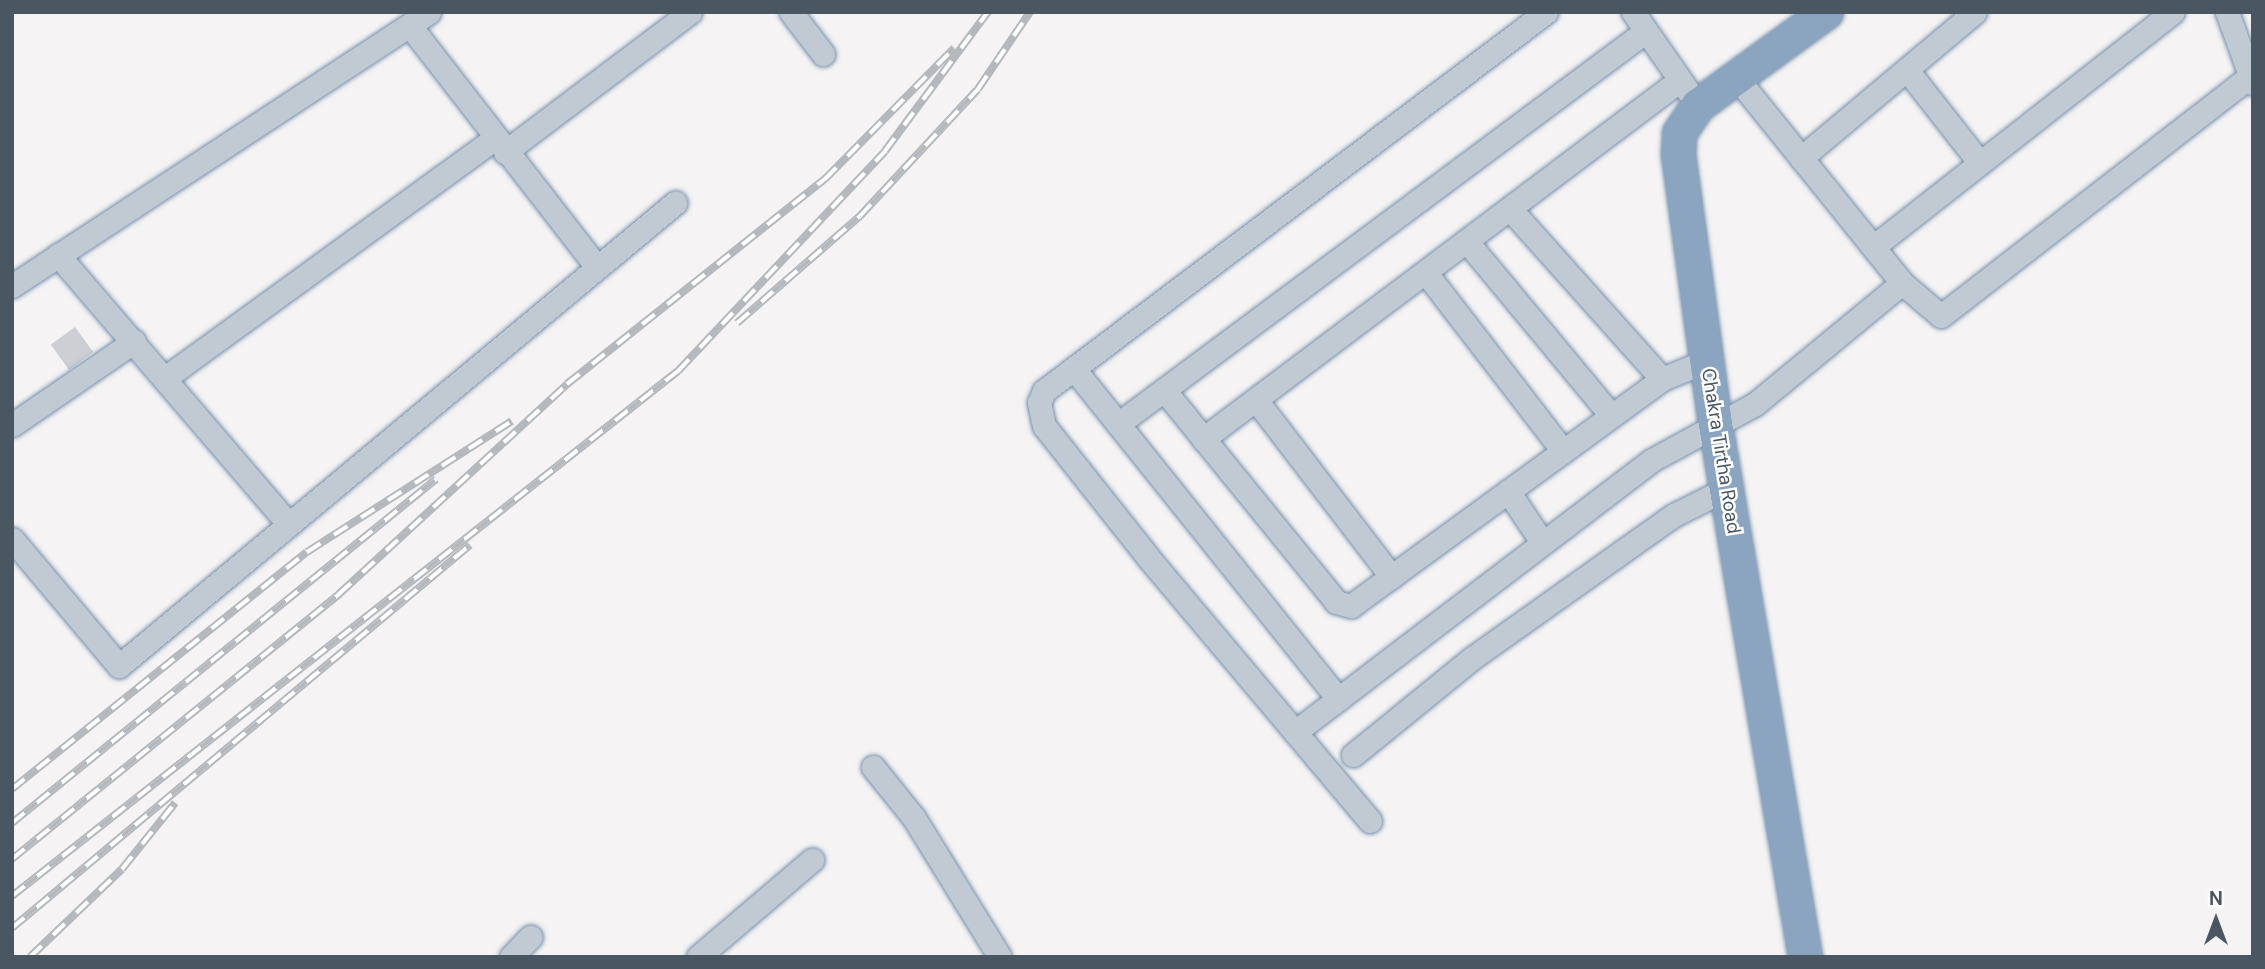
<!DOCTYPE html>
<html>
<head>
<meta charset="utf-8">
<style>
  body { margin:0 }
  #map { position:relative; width:2265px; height:969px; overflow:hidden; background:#f5f3f3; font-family:"DM Sans",sans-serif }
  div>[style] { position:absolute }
  .building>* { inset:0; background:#cdcfd5; transform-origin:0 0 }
  .roads { filter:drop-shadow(0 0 2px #7690ad) drop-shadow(0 0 2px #7690ad) }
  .minor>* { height:23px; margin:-11.5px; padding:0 11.5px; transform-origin:11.5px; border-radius:11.5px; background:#c1cad2 }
  .highway>* { height:33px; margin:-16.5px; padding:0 16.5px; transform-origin:16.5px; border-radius:16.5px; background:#8ba5c1 }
  .rail>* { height:8px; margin-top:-4px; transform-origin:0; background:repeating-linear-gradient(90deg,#fff 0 16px,#b5b8bd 0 32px); box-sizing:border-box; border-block:2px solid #b5b8bd }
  span { translate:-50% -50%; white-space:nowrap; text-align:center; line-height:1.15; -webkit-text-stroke:5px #fff; paint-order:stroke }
  .street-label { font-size:19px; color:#4a5661 }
  .frame { position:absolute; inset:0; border:14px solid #4a5661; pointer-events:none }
  .north { position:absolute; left:2181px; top:885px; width:70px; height:70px; -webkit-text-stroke:5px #fff; paint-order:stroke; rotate:0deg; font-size:19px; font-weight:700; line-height:28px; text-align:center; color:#4a5661 }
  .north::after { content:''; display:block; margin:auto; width:24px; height:32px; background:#4a5661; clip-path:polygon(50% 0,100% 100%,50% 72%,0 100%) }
</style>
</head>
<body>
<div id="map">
  <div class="building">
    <i style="left:75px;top:327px;width:31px;height:30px;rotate:54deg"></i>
  </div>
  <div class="roads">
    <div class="minor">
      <i style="left:791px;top:12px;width:53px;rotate:52.7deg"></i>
      <i style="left:1633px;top:12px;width:96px;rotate:55.2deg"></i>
      <i style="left:2227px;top:12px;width:76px;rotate:69.9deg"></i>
      <i style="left:410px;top:26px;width:305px;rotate:52.2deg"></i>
      <i style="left:1907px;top:70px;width:118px;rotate:51.9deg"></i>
      <i style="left:1736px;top:77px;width:265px;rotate:51.1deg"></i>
      <i style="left:1902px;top:283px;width:51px;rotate:40.2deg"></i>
      <i style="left:1941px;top:316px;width:391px;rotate:-37.8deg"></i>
      <i style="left:505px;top:152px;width:232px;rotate:-37.1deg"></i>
      <i style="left:1801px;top:158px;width:227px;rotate:-40deg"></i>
      <i style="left:1511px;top:210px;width:227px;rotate:48.2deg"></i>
      <i style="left:1468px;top:243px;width:224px;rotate:50.3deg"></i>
      <i style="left:1873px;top:247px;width:381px;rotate:-38.1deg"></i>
      <i style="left:58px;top:255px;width:350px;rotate:49.4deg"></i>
      <i style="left:1426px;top:273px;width:225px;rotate:52.4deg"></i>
      <i style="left:12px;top:286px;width:499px;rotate:-33.3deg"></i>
      <i style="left:1074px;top:369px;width:423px;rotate:51.3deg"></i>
      <i style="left:165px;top:378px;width:407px;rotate:-36deg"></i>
      <i style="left:1164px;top:390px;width:273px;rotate:50.9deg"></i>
      <i style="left:1336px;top:602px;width:16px;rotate:15deg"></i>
      <i style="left:1351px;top:606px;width:385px;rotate:-36.1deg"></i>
      <i style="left:1662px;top:379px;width:48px;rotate:-22.2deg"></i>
      <i style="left:1256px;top:400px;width:223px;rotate:52.5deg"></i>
      <i style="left:1118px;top:424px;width:658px;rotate:-36.66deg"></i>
      <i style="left:12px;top:425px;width:148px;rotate:-34.5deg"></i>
      <i style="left:1203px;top:439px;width:597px;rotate:-36.97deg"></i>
      <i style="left:1508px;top:491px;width:61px;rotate:56.3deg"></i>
      <i style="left:12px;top:539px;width:166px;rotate:49.9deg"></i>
      <i style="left:119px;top:666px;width:724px;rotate:-39.79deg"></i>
      <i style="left:1295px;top:732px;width:449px;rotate:-37.3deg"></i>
      <i style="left:1652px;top:460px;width:117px;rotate:-28.5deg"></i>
      <i style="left:1755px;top:404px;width:190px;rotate:-39.5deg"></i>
      <i style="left:1353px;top:755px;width:152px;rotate:-39.1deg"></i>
      <i style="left:1471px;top:659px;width:249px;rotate:-35.4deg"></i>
      <i style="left:1674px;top:515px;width:58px;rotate:-26.6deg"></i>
      <i style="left:873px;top:767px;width:65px;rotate:51.2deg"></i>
      <i style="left:914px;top:818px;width:163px;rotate:58.3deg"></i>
      <i style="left:1370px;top:821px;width:345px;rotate:-130.1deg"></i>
      <i style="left:1148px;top:557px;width:167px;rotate:-128.4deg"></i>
      <i style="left:1044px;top:426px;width:24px;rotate:-102deg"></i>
      <i style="left:1039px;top:403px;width:13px;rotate:-67deg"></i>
      <i style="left:1044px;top:391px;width:629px;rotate:-37.05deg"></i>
      <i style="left:511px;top:957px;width:28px;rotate:-46deg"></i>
      <i style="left:698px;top:957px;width:150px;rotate:-40.4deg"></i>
    </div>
    <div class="highway">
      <i style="left:1805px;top:957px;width:541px;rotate:-99.58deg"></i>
      <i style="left:1715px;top:424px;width:272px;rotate:-97.8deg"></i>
      <i style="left:1678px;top:155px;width:22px;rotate:-87deg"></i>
      <i style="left:1679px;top:133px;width:34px;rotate:-56deg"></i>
      <i style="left:1698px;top:105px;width:158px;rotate:-36deg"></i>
    </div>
  </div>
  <div class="rail">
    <i style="left:737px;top:323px;width:163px;rotate:-41deg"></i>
    <i style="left:860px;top:216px;width:173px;rotate:-47.1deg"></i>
    <i style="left:978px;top:89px;width:93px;rotate:-56deg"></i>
    <i style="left:12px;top:789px;width:378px;rotate:-38.8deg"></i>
    <i style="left:307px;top:552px;width:243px;rotate:-32.6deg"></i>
    <i style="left:12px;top:823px;width:546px;rotate:-39.05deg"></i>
    <i style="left:12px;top:859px;width:421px;rotate:-39deg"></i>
    <i style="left:339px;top:594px;width:310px;rotate:-42.6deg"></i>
    <i style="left:567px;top:384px;width:330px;rotate:-38.5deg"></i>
    <i style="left:825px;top:179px;width:184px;rotate:-45.4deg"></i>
    <i style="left:12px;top:896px;width:848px;rotate:-38.25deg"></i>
    <i style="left:678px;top:371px;width:302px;rotate:-46.7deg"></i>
    <i style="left:885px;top:151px;width:173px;rotate:-53.5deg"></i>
    <i style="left:12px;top:928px;width:597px;rotate:-39.9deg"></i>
    <i style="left:30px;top:957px;width:127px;rotate:-43.7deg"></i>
    <i style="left:122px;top:869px;width:85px;rotate:-51.2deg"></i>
  </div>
  <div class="street-label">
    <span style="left:1721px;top:451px;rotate:81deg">Chakra Tirtha Road</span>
  </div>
  <div class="frame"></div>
  <div class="north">N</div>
</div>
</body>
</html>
